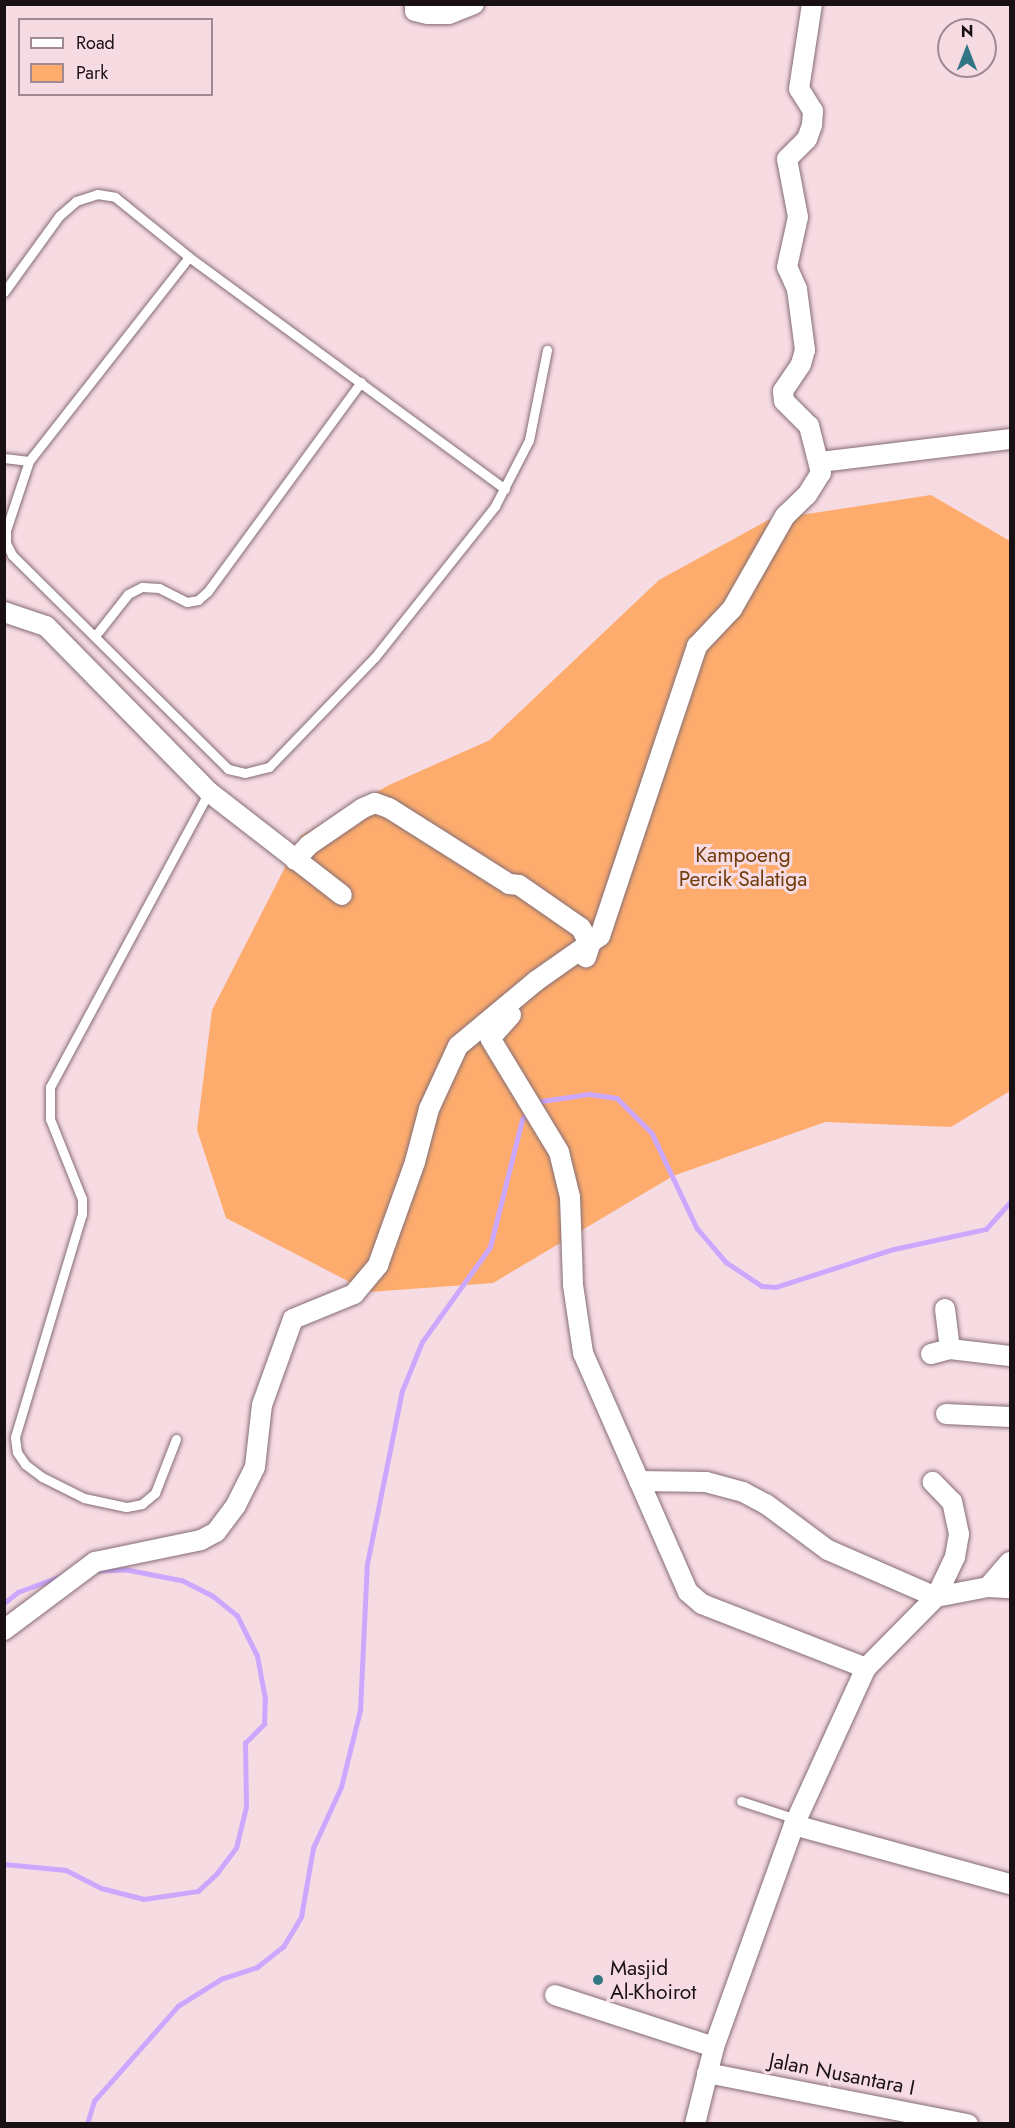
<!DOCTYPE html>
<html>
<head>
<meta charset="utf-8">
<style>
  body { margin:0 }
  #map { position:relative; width:1015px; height:2128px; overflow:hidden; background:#f7dbe3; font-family:Jost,sans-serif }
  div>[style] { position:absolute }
  .green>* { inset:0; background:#fdac6e }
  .stream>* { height:4.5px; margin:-2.25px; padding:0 2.25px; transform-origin:2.25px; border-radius:2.25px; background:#cba8fe }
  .roads { filter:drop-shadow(0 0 2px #856d74) drop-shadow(0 0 2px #856d74) }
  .lane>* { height:9px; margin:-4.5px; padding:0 4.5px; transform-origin:4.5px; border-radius:4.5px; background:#fff }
  .street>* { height:20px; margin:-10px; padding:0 10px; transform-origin:10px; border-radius:10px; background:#fff }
  .dots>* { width:16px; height:16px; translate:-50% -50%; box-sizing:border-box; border:3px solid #f7dbe3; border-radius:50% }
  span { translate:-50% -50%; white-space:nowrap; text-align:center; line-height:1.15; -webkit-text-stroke:6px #f7dbe3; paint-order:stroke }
  .park-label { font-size:21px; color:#6f3b0b }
  .poi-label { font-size:21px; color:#191013 }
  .left { translate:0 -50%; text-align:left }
  .street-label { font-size:21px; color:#191013 }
  .frame { position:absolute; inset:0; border:6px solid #191013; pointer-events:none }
  .legend { position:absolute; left:18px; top:18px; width:195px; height:78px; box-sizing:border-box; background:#f7dbe3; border:2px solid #9e8a90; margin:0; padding:8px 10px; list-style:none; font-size:18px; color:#191013 }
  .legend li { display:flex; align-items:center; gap:12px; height:30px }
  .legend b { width:30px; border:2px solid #9e8a90 }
  .north { position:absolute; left:937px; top:18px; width:60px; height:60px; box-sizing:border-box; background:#f7dbe3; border:2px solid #9e8a90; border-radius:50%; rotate:0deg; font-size:16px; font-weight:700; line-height:24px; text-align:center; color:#191013 }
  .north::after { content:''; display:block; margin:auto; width:21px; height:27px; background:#327585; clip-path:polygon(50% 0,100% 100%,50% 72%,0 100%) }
</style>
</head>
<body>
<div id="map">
  <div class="green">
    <i style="clip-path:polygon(931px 495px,1010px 541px,1010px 1091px,951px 1127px,825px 1122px,673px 1176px,493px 1283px,369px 1292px,226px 1218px,197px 1130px,212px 1010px,301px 836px,389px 785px,490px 740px,659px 580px,768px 520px)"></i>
  </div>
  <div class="stream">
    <i style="left:535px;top:1102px;width:55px;rotate:-8.4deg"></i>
    <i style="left:589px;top:1094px;width:28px;rotate:8deg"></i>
    <i style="left:617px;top:1098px;width:49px;rotate:45deg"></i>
    <i style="left:652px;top:1133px;width:105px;rotate:64.7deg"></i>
    <i style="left:697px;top:1228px;width:45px;rotate:49.5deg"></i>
    <i style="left:726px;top:1262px;width:43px;rotate:33.7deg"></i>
    <i style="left:762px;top:1286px;width:14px;rotate:4deg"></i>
    <i style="left:776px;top:1287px;width:124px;rotate:-17.9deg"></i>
    <i style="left:894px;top:1249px;width:94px;rotate:-12.3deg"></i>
    <i style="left:986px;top:1229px;width:36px;rotate:-48deg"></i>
    <i style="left:4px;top:1603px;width:18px;rotate:-38deg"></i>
    <i style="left:18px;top:1592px;width:49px;rotate:-20.3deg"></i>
    <i style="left:4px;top:1864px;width:62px;rotate:5.5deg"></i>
    <i style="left:66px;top:1870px;width:39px;rotate:27deg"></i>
    <i style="left:101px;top:1888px;width:44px;rotate:14.3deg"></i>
    <i style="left:144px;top:1899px;width:55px;rotate:-8.4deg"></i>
    <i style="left:198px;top:1891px;width:26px;rotate:-43deg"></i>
    <i style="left:217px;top:1873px;width:31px;rotate:-53deg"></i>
    <i style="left:236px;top:1848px;width:42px;rotate:-76.3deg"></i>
    <i style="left:246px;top:1807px;width:64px;rotate:-90.9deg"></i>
    <i style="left:245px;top:1743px;width:27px;rotate:-45deg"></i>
    <i style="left:264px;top:1724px;width:25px;rotate:-88deg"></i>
    <i style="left:265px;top:1699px;width:44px;rotate:-100.5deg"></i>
    <i style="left:257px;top:1656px;width:45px;rotate:-116.6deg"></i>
    <i style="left:237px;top:1616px;width:32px;rotate:-141deg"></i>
    <i style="left:212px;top:1596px;width:33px;rotate:-153deg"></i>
    <i style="left:183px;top:1581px;width:57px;rotate:-168.9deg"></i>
    <i style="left:127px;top:1570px;width:28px;rotate:178deg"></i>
    <i style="left:87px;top:2124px;width:24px;rotate:-73deg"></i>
    <i style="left:94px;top:2101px;width:127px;rotate:-48.5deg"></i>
    <i style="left:178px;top:2006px;width:51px;rotate:-32.1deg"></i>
    <i style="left:221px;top:1979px;width:38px;rotate:-18deg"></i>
    <i style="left:257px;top:1967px;width:33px;rotate:-38deg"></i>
    <i style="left:283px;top:1947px;width:35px;rotate:-59deg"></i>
    <i style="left:301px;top:1917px;width:70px;rotate:-80.1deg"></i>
    <i style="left:313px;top:1848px;width:67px;rotate:-65.3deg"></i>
    <i style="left:341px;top:1787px;width:79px;rotate:-76.1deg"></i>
    <i style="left:360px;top:1710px;width:146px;rotate:-87.3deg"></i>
    <i style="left:367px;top:1564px;width:177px;rotate:-78.6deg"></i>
    <i style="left:402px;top:1391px;width:53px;rotate:-67.8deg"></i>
    <i style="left:422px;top:1342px;width:117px;rotate:-54.4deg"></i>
    <i style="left:490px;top:1247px;width:131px;rotate:-75.9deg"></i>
    <i style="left:522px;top:1120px;width:11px;rotate:-56deg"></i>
  </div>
  <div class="roads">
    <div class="lane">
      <i style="left:189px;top:257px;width:392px;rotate:36.3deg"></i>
      <i style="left:4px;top:292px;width:94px;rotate:-54.1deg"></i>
      <i style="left:59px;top:216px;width:23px;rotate:-41deg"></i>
      <i style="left:76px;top:201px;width:22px;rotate:-18deg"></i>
      <i style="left:97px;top:194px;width:18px;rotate:9deg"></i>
      <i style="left:115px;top:197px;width:95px;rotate:39deg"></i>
      <i style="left:189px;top:257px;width:259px;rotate:128.1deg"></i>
      <i style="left:4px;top:458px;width:25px;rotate:7deg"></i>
      <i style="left:29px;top:461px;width:73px;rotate:108.4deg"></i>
      <i style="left:6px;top:530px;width:13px;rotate:90deg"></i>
      <i style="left:6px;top:543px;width:13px;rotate:63deg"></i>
      <i style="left:12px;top:555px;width:304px;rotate:44.7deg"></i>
      <i style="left:228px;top:769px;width:17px;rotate:13deg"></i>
      <i style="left:245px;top:773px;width:25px;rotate:-14deg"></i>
      <i style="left:269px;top:767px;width:153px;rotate:-46.1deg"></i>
      <i style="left:375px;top:657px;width:193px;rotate:-51.5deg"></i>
      <i style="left:495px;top:506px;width:74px;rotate:-62.7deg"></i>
      <i style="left:529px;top:440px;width:92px;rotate:-78.7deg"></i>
      <i style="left:95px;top:636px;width:53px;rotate:-51.8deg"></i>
      <i style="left:128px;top:594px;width:16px;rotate:-27deg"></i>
      <i style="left:142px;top:587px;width:17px;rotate:3deg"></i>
      <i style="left:159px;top:588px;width:31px;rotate:27deg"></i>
      <i style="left:187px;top:602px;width:11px;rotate:-10deg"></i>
      <i style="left:198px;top:600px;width:13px;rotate:-42deg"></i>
      <i style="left:208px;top:591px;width:259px;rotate:-53.8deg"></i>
      <i style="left:176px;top:1439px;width:58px;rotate:111.3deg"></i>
      <i style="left:155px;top:1493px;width:17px;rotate:140deg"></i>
      <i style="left:142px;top:1504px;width:16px;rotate:169deg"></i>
      <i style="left:126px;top:1507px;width:43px;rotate:-167.9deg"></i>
      <i style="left:84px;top:1498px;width:47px;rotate:-153.4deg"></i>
      <i style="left:42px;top:1477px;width:21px;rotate:-143deg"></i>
      <i style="left:25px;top:1464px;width:14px;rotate:-124deg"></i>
      <i style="left:17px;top:1452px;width:15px;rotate:-98deg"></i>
      <i style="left:15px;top:1437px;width:233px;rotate:-73.3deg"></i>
      <i style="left:82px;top:1214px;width:15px;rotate:-90deg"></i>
      <i style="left:82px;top:1199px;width:86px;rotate:-111.8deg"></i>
      <i style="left:50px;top:1119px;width:32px;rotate:-90deg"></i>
      <i style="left:50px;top:1087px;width:335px;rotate:-61.7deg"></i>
      <i style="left:741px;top:1801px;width:58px;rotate:18.1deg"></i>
    </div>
    <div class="street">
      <i style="left:415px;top:4px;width:7px;rotate:90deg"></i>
      <i style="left:415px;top:11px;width:12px;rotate:14deg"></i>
      <i style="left:427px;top:14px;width:22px"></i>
      <i style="left:449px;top:14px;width:27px;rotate:-22deg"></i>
      <i style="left:820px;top:462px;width:191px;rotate:-6.9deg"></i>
      <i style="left:4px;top:612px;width:44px;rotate:18.4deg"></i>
      <i style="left:46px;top:626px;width:233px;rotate:45.5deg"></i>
      <i style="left:209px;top:792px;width:168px;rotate:37.8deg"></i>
      <i style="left:295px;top:860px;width:21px;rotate:-47deg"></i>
      <i style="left:309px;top:845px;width:65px;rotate:-34.4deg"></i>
      <i style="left:363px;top:808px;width:13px;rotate:-23deg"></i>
      <i style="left:375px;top:803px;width:15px;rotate:20deg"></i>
      <i style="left:389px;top:808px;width:142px;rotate:32.3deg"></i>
      <i style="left:509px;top:884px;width:10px;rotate:6deg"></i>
      <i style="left:519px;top:885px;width:75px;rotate:34.7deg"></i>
      <i style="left:581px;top:928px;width:19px;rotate:62deg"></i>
      <i style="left:590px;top:945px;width:13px;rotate:108deg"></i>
      <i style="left:511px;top:1015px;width:31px;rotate:132deg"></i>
      <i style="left:490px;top:1038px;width:133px;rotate:58.8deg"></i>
      <i style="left:559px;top:1152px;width:46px;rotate:76.3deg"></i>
      <i style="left:570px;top:1197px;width:88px;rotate:88deg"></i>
      <i style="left:573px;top:1285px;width:69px;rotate:81.6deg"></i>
      <i style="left:583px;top:1353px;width:261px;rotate:66.3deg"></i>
      <i style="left:688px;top:1592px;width:18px;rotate:41deg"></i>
      <i style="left:702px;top:1604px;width:176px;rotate:21.3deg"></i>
      <i style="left:945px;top:1309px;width:40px;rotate:82.9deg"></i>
      <i style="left:931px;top:1354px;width:20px;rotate:-15deg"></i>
      <i style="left:950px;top:1349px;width:60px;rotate:6.7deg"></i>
      <i style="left:946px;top:1414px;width:64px;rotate:2.7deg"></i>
      <i style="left:639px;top:1481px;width:67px;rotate:0.9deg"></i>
      <i style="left:706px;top:1482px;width:38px;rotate:15deg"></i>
      <i style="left:743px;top:1492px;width:26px;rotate:28deg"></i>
      <i style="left:766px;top:1504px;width:77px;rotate:36.6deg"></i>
      <i style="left:828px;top:1550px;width:118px;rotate:23.5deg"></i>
      <i style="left:936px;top:1597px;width:44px;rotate:-64.6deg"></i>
      <i style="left:955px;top:1557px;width:23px;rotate:-80deg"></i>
      <i style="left:959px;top:1534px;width:33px;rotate:-102deg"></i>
      <i style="left:952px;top:1502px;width:28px;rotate:-134deg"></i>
      <i style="left:988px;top:1587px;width:33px;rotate:-49deg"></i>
      <i style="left:4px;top:1630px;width:114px;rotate:-36.8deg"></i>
      <i style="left:95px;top:1562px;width:108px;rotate:-11.7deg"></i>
      <i style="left:201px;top:1540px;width:17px;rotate:-28deg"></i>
      <i style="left:216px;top:1532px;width:34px;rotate:-53deg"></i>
      <i style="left:236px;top:1505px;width:42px;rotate:-63.4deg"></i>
      <i style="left:255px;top:1467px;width:62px;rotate:-83.6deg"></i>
      <i style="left:262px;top:1405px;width:91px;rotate:-70.2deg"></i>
      <i style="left:293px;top:1319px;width:66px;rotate:-22.3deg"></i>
      <i style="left:354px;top:1294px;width:38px;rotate:-50deg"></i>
      <i style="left:378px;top:1265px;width:109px;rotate:-70.2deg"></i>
      <i style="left:415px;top:1162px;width:55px;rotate:-75.2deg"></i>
      <i style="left:429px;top:1109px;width:69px;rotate:-65.3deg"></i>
      <i style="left:458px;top:1046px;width:102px;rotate:-39.8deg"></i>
      <i style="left:536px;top:981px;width:78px;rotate:-35.1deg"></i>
      <i style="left:600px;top:936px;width:306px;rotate:-71.5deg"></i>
      <i style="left:697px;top:646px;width:51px;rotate:-46.6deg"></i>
      <i style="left:732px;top:609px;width:107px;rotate:-60.3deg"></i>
      <i style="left:785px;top:516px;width:30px;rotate:-44deg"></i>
      <i style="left:807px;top:495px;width:26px;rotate:-58deg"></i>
      <i style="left:821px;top:473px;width:49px;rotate:-104.3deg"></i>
      <i style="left:809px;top:426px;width:35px;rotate:-135deg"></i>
      <i style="left:784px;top:401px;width:10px;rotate:-96deg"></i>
      <i style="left:783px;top:391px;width:32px;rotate:-56deg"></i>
      <i style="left:801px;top:364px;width:15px;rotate:-74deg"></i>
      <i style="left:805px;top:350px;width:62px;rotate:-97.5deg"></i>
      <i style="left:797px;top:289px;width:24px;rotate:-114deg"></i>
      <i style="left:787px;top:267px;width:51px;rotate:-77.6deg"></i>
      <i style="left:798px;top:217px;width:59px;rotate:-100.7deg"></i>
      <i style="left:787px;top:159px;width:28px;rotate:-45deg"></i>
      <i style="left:807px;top:139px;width:15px;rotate:-70deg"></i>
      <i style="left:812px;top:125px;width:14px;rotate:-86deg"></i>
      <i style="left:813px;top:111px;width:26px;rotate:-122deg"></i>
      <i style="left:799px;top:89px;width:86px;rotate:-81.3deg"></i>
      <i style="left:794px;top:1825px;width:224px;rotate:15.3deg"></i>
      <i style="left:555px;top:1995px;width:167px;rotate:18.1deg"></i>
      <i style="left:707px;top:2073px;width:266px;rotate:11.1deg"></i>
      <i style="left:695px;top:2124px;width:79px;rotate:-76.1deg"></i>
      <i style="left:714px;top:2047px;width:236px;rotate:-70.2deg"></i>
      <i style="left:794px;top:1825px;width:173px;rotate:-65.4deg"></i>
      <i style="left:866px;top:1668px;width:100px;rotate:-45.4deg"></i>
      <i style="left:936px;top:1597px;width:53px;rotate:-10.9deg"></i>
      <i style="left:988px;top:1587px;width:22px;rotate:3deg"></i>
    </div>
  </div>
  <div class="dots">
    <i style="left:598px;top:1980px;background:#327585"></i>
  </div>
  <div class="park-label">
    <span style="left:743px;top:867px">Kampoeng<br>Percik Salatiga</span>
  </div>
  <div class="poi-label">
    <span class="left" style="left:610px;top:1980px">Masjid<br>Al-Khoirot</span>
  </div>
  <div class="street-label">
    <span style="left:842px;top:2074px;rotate:11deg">Jalan Nusantara I</span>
  </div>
  <div class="frame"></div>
  <ul class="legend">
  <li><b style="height:8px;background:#fff"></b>Road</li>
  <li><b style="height:16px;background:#fdac6e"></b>Park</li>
  </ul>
  <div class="north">N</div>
</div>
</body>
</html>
